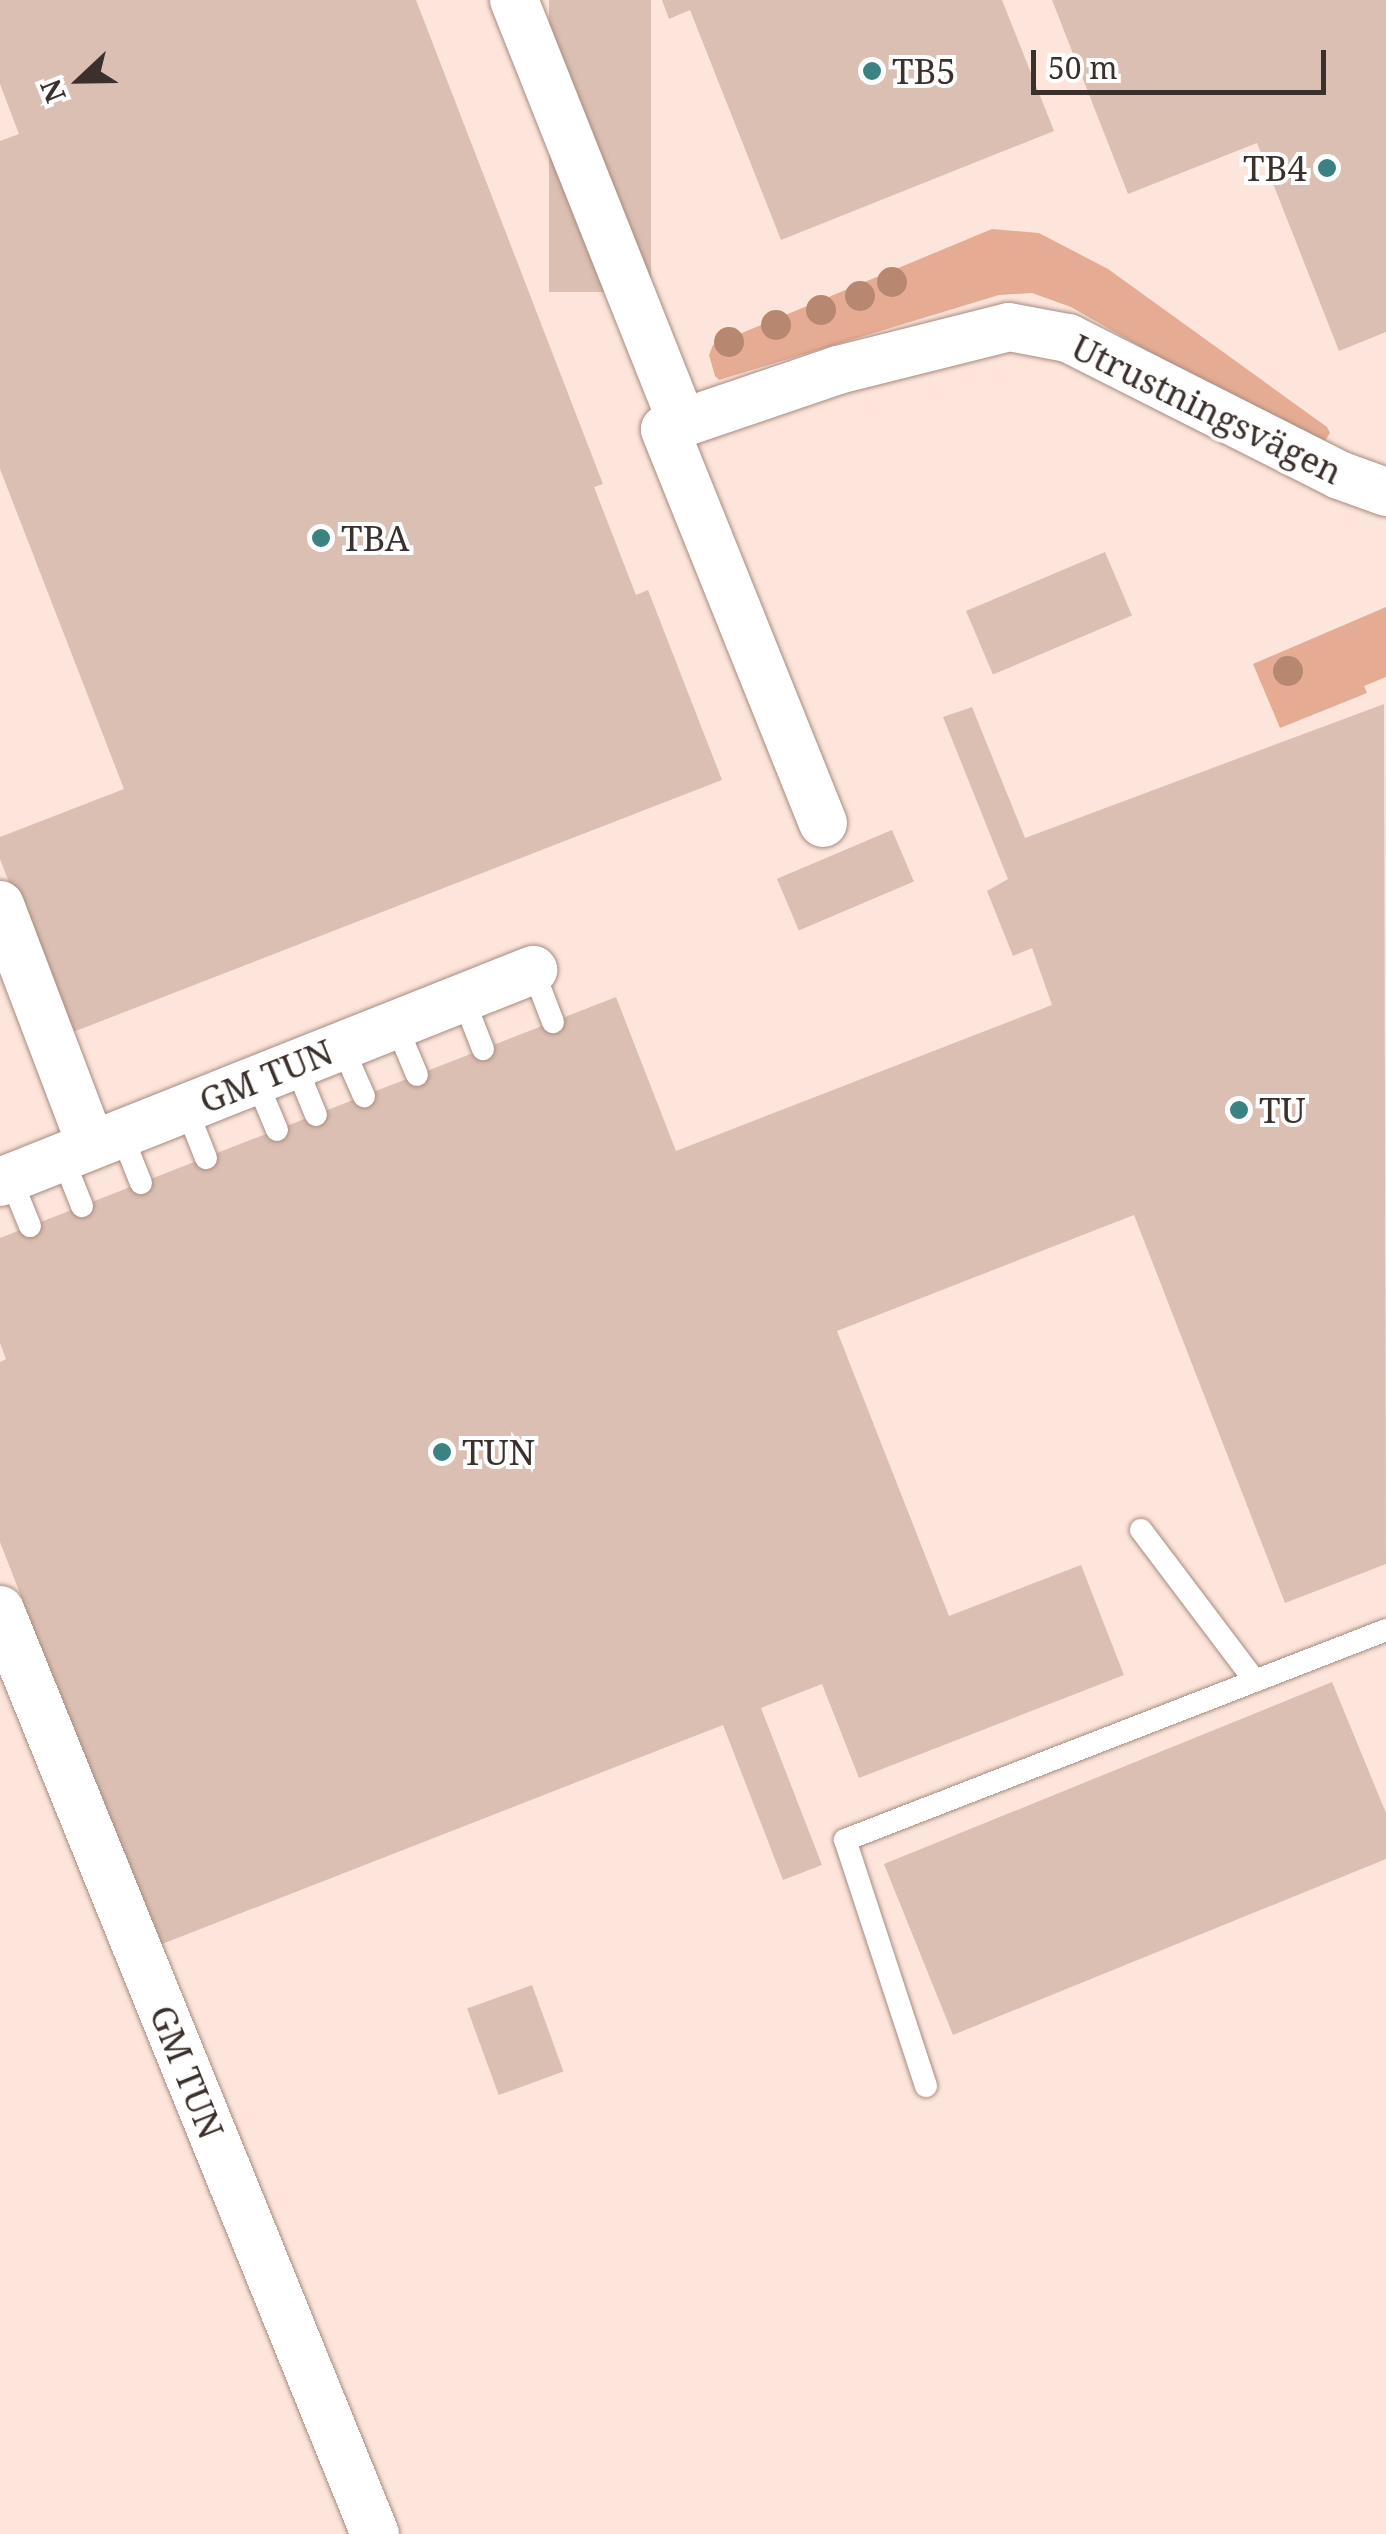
<!DOCTYPE html>
<html>
<head>
<meta charset="utf-8">
<style>
  body { margin:0 }
  #map { position:relative; width:1386px; height:2534px; overflow:hidden; background:#fde5db; font-family:"Noto Serif",serif }
  div>[style] { position:absolute }
  .green>* { inset:0; background:#e6ac93 }
  .building>* { inset:0; background:#dbbfb2; transform-origin:0 0 }
  .roads { filter:drop-shadow(0 0 2px #a68b80) drop-shadow(0 0 2px #a68b80) }
  .lane>* { height:22px; margin:-11px; padding:0 11px; transform-origin:11px; border-radius:11px; background:#fff }
  .street>* { height:48px; margin:-24px; padding:0 24px; transform-origin:24px; border-radius:24px; background:#fff }
  .trees>* { width:30px; height:30px; margin:-15px; border-radius:50%; background:#b7876f }
  .dots>* { width:28px; height:28px; translate:-50% -50%; box-sizing:border-box; border:5px solid #fff; border-radius:50% }
  span { translate:-50% -50%; white-space:nowrap; text-align:center; line-height:1.15; -webkit-text-stroke:8px #fff; paint-order:stroke }
  .poi-label { font-size:35px; color:#3b302b }
  .left { translate:0 -50%; text-align:left }
  .right { translate:-100% -50%; text-align:right }
  .street-label { font-size:35px; color:#3b302b }
  .north { position:absolute; left:30px; top:30px; width:100px; height:100px; -webkit-text-stroke:8px #fff; paint-order:stroke; rotate:248deg; font-size:28px; font-weight:700; line-height:40px; text-align:center; color:#3b302b }
  .north::after { content:''; display:block; margin:auto; width:35px; height:45px; background:#3b302b; clip-path:polygon(50% 0,100% 100%,50% 72%,0 100%) }
  .scale { position:absolute; left:1031px; top:50px; width:295px; height:45px; box-sizing:border-box; border:5px solid #3b302b; border-top:0; padding-left:12px; font-size:30px; line-height:35px; white-space:nowrap; color:#3b302b; -webkit-text-stroke:8px #fff; paint-order:stroke }
</style>
</head>
<body>
<div id="map">
  <div class="green">
    <i style="clip-path:polygon(992px 229px,1039px 233px,1108px 269px,1327px 427px,1330px 433px,1323px 444px,1267px 419px,1071px 307px,1032px 293px,999px 295px,719px 380px,715px 376px,709px 355px,713px 345px)"></i>
    <i style="clip-path:polygon(1386px 607px,1386px 677px,1364px 686px,1367px 693px,1280px 728px,1253px 664px)"></i>
  </div>
  <div class="building">
    <i style="clip-path:polygon(0 0,416px 0,603px 484px,594px 487px,636px 595px,648px 590px,722px 780px,68px 1034px,0 859px,0 837px,124px 789px,0 469px,0 141px,19px 134px,0 84px)"></i>
    <i style="left:549px;top:0;width:102px;height:292px"></i>
    <i style="clip-path:polygon(662px 0,1002px 0,1054px 131px,781px 240px,690px 10px,669px 19px)"></i>
    <i style="clip-path:polygon(1052px 0,1386px 0,1386px 332px,1339px 351px,1257px 143px,1128px 194px)"></i>
    <i style="left:1105px;top:552px;width:69px;height:151px;rotate:67deg"></i>
    <i style="clip-path:polygon(1384px 704px,1386px 1564px,1285px 1603px,1134px 1215px,837px 1331px,949px 1616px,1081px 1565px,1124px 1675px,859px 1778px,822px 1684px,761px 1708px,822px 1865px,783px 1880px,723px 1725px,157px 1946px,0 1542px,0 1362px,6px 1359px,0 1343px,0 1238px,616px 997px,676px 1151px,1052px 1005px,1032px 948px,1013px 956px,987px 891px,1008px 879px,943px 717px,972px 707px,1025px 838px)"></i>
    <i style="left:892px;top:830px;width:56px;height:125px;rotate:67deg"></i>
    <i style="clip-path:polygon(1332px 1682px,1386px 1813px,1386px 1859px,953px 2035px,884px 1864px)"></i>
    <i style="left:532px;top:1985px;width:92px;height:69px;rotate:70deg"></i>
  </div>
  <div class="roads">
    <div class="lane">
      <i style="left:533px;top:970px;width:56px;rotate:69deg"></i>
      <i style="left:463px;top:998px;width:55px;rotate:68.6deg"></i>
      <i style="left:396px;top:1025px;width:54px;rotate:67.2deg"></i>
      <i style="left:342px;top:1046px;width:55px;rotate:66.3deg"></i>
      <i style="left:295px;top:1064px;width:55px;rotate:67.6deg"></i>
      <i style="left:256px;top:1080px;width:54px;rotate:67.2deg"></i>
      <i style="left:186px;top:1108px;width:54px;rotate:68.2deg"></i>
      <i style="left:121px;top:1133px;width:54px;rotate:68.2deg"></i>
      <i style="left:62px;top:1156px;width:54px;rotate:68.2deg"></i>
      <i style="left:10px;top:1177px;width:53px;rotate:67.8deg"></i>
      <i style="left:1141px;top:1530px;width:189px;rotate:52.9deg"></i>
      <i style="left:926px;top:2086px;width:259px;rotate:-108.2deg"></i>
      <i style="left:845px;top:1840px;width:580px;rotate:-21.21deg"></i>
    </div>
    <div class="street">
      <i style="left:514px;top:0;width:455px;rotate:68.3deg"></i>
      <i style="left:823px;top:823px;width:424px;rotate:-111.9deg"></i>
      <i style="left:665px;top:429px;width:183px;rotate:-18.8deg"></i>
      <i style="left:838px;top:370px;width:176px;rotate:-14.1deg"></i>
      <i style="left:1009px;top:327px;width:60px;rotate:10.6deg"></i>
      <i style="left:1068px;top:338px;width:304px;rotate:26.8deg"></i>
      <i style="left:1339px;top:475px;width:50px;rotate:19.9deg"></i>
      <i style="left:0;top:905px;width:257px;rotate:69.2deg"></i>
      <i style="left:0;top:1182px;width:574px;rotate:-21.69deg"></i>
      <i style="left:0;top:1610px;width:997px;rotate:67.91deg"></i>
    </div>
  </div>
  <div class="trees">
    <i style="left:892px;top:282px"></i>
    <i style="left:860px;top:296px"></i>
    <i style="left:821px;top:310px"></i>
    <i style="left:776px;top:325px"></i>
    <i style="left:729px;top:342px"></i>
    <i style="left:1288px;top:671px"></i>
  </div>
  <div class="dots">
    <i style="left:872px;top:71px;background:#3a8382"></i>
    <i style="left:1327px;top:168px;background:#3a8382"></i>
    <i style="left:321px;top:538px;background:#3a8382"></i>
    <i style="left:1239px;top:1110px;background:#3a8382"></i>
    <i style="left:442px;top:1452px;background:#3a8382"></i>
  </div>
  <div class="poi-label">
    <span class="left" style="left:892px;top:71px">TB5</span>
    <span class="right" style="left:1307px;top:168px">TB4</span>
    <span class="left" style="left:341px;top:538px">TBA</span>
    <span class="left" style="left:1259px;top:1110px">TU</span>
    <span class="left" style="left:462px;top:1452px">TUN</span>
  </div>
  <div class="street-label">
    <span style="left:1207px;top:409px;rotate:26deg">Utrustningsvägen</span>
    <span style="left:266px;top:1076px;rotate:-22deg">GM TUN</span>
    <span style="left:187px;top:2072px;rotate:68deg">GM TUN</span>
  </div>
  <div class="north">N</div>
  <div class="scale">50 m</div>
</div>
</body>
</html>
